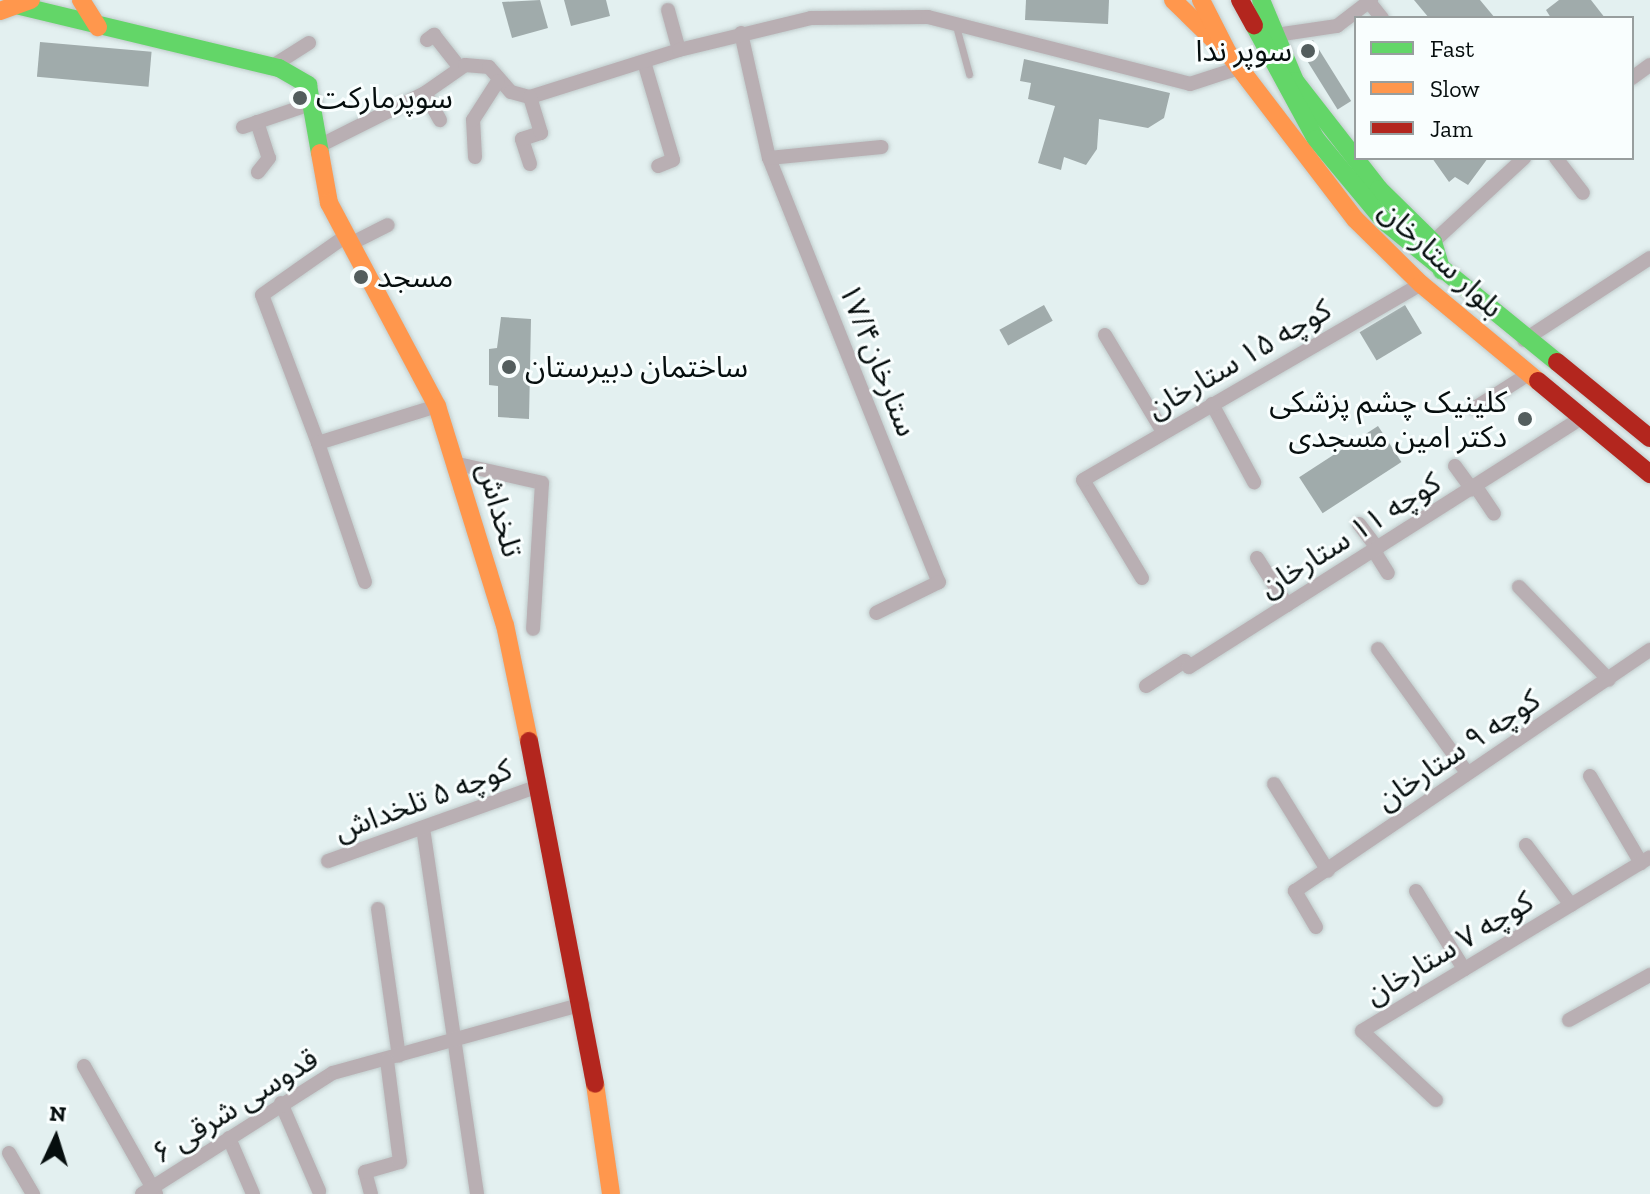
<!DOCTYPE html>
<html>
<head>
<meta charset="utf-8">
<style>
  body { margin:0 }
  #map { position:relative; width:1650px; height:1194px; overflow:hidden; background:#e3f0f0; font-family:"Zilla Slab","Noto Sans Arabic",serif }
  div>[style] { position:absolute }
  .building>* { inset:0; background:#a0abab; transform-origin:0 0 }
  .roads { filter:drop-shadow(0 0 2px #c0cbcb) drop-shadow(0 0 2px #c0cbcb) }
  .lane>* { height:7px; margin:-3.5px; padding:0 3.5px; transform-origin:3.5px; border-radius:3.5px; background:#b9afb3 }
  .street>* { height:14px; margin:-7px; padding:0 7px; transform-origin:7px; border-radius:7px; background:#b9afb3 }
  .fast>* { height:18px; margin:-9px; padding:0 9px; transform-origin:9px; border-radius:9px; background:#63d668 }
  .slow>* { height:18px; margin:-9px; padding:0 9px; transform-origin:9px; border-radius:9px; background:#ff974d }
  .jam>* { height:18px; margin:-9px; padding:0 9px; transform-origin:9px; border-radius:9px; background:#b3261e }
  .dots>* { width:22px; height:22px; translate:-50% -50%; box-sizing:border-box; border:4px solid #f9fefe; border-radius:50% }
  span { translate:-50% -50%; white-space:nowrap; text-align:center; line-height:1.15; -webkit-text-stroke:6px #f9fefe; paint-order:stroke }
  .poi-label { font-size:30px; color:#060e0e }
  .right { translate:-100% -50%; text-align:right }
  .left { translate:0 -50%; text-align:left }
  .street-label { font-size:30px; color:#060e0e }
  .legend { position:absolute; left:1354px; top:16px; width:280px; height:144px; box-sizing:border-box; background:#f9fefe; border:2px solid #989e9e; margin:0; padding:10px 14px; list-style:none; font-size:24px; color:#060e0e }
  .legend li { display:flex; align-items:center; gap:16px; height:40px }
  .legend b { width:40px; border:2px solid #989e9e }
  .north { position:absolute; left:16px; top:1098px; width:80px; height:80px; -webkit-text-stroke:6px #f9fefe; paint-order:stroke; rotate:4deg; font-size:22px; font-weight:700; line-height:32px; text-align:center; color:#060e0e }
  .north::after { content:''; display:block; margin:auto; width:28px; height:36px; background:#060e0e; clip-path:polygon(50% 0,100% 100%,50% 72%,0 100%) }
</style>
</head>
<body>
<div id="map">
  <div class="building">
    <i style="clip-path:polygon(540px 0,548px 28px,512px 38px,502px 2px)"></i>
    <i style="clip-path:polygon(564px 0,606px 0,610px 16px,571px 26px)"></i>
    <i style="clip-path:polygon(1026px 0,1109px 0,1108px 24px,1025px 20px)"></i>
    <i style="clip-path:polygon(1414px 0,1480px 0,1495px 18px,1429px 18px)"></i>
    <i style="clip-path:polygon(1559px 0,1591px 0,1605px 18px,1551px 18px,1546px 10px)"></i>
    <i style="left:1313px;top:40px;width:72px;height:16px;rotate:58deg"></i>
    <i style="left:40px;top:42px;width:112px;height:35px;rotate:5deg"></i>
    <i style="clip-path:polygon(1024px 59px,1170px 93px,1164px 118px,1148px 128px,1099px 119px,1097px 149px,1086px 165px,1064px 157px,1061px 170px,1038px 163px,1055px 106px,1028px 99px,1031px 83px,1020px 81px)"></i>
    <i style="clip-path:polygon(1432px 158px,1488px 158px,1468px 185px,1455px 177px,1449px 182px)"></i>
    <i style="left:1044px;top:305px;width:18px;height:51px;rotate:61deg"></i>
    <i style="left:1405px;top:305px;width:33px;height:53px;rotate:59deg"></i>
    <i style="clip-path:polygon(501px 317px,531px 319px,529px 419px,498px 417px,498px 386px,489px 385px,489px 349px,497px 348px)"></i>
    <i style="left:1378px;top:426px;width:43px;height:94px;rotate:57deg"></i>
  </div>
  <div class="roads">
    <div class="lane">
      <i style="left:956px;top:26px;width:50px;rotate:74.8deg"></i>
    </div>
    <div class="street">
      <i style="left:1369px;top:2px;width:21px;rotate:51deg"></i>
      <i style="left:668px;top:10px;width:41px;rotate:74.6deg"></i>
      <i style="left:741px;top:33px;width:128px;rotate:77.4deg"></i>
      <i style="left:769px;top:158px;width:457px;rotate:68.2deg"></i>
      <i style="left:939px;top:582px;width:70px;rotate:153.8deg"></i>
      <i style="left:1276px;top:35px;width:62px;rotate:-8.4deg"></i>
      <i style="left:1337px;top:26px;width:43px;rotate:-37.4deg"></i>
      <i style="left:427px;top:40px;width:9px;rotate:-36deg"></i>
      <i style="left:434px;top:35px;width:42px;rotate:51.8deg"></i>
      <i style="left:644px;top:62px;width:102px;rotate:73.5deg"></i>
      <i style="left:673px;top:160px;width:16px;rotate:158deg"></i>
      <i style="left:271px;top:67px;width:45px;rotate:-32.3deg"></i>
      <i style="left:1632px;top:78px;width:22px;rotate:-36deg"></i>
      <i style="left:425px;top:93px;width:31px;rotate:61deg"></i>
      <i style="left:257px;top:122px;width:38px;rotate:72deg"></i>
      <i style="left:269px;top:158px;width:18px;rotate:128deg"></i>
      <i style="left:243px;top:127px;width:77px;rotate:-18.9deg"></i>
      <i style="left:323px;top:144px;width:114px;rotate:-26.6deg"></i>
      <i style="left:425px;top:93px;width:49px;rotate:-35deg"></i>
      <i style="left:465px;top:65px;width:24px;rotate:5deg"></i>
      <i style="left:489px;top:67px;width:33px;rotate:49deg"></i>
      <i style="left:511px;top:92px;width:20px;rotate:15deg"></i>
      <i style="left:530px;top:97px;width:156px;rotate:-17.5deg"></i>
      <i style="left:679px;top:50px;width:136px;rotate:-13.6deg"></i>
      <i style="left:811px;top:18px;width:117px;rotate:-0.5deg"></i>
      <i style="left:928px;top:17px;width:270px;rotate:14.3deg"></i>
      <i style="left:1190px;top:84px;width:52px;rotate:-18.1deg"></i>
      <i style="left:475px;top:157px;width:37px;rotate:-93deg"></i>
      <i style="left:473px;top:120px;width:46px;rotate:-57.3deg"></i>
      <i style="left:769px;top:158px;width:113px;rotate:-5.6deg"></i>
      <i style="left:1556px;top:158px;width:44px;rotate:52.4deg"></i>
      <i style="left:530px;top:164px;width:26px;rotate:-108deg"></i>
      <i style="left:522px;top:139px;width:20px;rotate:-18deg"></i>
      <i style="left:541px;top:133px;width:38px;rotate:-107deg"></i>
      <i style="left:1433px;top:242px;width:124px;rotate:-42.7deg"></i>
      <i style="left:350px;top:244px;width:42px;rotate:-26.6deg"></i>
      <i style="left:1105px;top:335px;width:113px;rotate:59.1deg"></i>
      <i style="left:1524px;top:340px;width:150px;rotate:-33.1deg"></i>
      <i style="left:1212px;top:404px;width:89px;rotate:61.7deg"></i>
      <i style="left:1475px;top:408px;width:62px;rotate:-32.4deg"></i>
      <i style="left:318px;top:443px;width:158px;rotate:-110.7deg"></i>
      <i style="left:262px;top:295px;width:99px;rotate:-35.1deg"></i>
      <i style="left:458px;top:464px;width:86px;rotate:12.7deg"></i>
      <i style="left:542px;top:483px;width:146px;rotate:93.5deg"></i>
      <i style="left:1455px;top:466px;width:29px;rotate:54deg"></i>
      <i style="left:1476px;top:487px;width:32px;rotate:56deg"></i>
      <i style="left:1359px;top:524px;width:31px;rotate:53deg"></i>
      <i style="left:1374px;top:551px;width:26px;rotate:58deg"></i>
      <i style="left:1257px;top:558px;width:56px;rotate:57.4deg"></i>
      <i style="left:1142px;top:578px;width:114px;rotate:-121deg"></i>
      <i style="left:1083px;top:480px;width:391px;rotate:-30.1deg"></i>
      <i style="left:365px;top:582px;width:147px;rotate:-108.7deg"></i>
      <i style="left:318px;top:443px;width:125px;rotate:-17.3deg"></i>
      <i style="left:1519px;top:587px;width:129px;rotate:45.9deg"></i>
      <i style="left:1378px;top:649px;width:153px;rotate:54.3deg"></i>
      <i style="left:1146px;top:686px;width:46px;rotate:-32.7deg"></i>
      <i style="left:1185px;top:661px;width:7px;rotate:56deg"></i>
      <i style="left:1189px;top:667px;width:467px;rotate:-32.4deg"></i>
      <i style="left:1590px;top:776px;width:101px;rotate:59.6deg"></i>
      <i style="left:1274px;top:784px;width:102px;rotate:58.2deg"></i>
      <i style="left:423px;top:828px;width:370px;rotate:81.6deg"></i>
      <i style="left:1526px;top:845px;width:75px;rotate:53.1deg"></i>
      <i style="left:328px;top:861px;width:221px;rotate:-19.6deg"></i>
      <i style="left:1416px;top:891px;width:92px;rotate:58.4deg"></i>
      <i style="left:378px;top:909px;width:148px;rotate:81.9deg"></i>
      <i style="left:1316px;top:927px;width:42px;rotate:-120.3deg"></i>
      <i style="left:1295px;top:891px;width:429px;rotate:-34.2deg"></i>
      <i style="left:1569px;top:1020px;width:93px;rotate:-29.1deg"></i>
      <i style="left:84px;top:1066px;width:147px;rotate:60.6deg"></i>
      <i style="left:1436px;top:1100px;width:101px;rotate:-137deg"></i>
      <i style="left:1362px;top:1031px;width:336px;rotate:-31.1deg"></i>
      <i style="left:281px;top:1103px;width:96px;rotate:66.6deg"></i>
      <i style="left:229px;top:1138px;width:61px;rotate:66.8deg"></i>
      <i style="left:9px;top:1153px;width:48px;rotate:59.7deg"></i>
      <i style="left:142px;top:1194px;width:226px;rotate:-32.4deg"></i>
      <i style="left:333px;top:1073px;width:259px;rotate:-15.4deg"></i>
      <i style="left:371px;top:1194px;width:23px;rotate:-105deg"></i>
      <i style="left:365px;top:1172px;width:36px;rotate:-16deg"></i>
      <i style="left:400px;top:1162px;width:103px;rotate:-97.3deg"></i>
    </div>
    <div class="fast">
      <i style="left:1261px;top:0;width:88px;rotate:67.2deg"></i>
      <i style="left:1295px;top:81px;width:137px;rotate:52.1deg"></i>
      <i style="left:1379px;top:189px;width:76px;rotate:44.5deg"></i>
      <i style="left:1433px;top:242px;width:30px;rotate:73deg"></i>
      <i style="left:16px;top:5px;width:270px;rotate:13.5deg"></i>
      <i style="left:279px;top:68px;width:34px;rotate:30deg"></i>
      <i style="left:308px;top:85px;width:69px;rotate:80deg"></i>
      <i style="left:1254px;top:25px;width:130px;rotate:61.5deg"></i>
      <i style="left:1316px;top:139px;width:107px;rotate:50.3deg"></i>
      <i style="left:1384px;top:221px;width:223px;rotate:39.2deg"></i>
    </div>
    <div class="slow">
      <i style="left:81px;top:0;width:32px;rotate:58deg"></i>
      <i style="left:1173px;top:0;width:62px;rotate:44.3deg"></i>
      <i style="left:1201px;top:0;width:59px;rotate:63deg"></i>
      <i style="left:1228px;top:53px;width:209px;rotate:52.6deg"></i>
      <i style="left:1355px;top:219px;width:93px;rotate:44.6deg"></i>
      <i style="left:1421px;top:284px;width:152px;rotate:39.7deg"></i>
      <i style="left:0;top:11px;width:33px;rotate:-20deg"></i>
      <i style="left:320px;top:153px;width:51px;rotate:79.8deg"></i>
      <i style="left:329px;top:203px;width:230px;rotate:62deg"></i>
      <i style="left:437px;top:406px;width:229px;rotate:72.8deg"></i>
      <i style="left:505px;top:625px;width:118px;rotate:78.3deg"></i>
      <i style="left:595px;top:1084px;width:111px;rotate:81.7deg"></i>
    </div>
    <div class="jam">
      <i style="left:1240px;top:0;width:29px;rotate:61deg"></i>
      <i style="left:1557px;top:362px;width:120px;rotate:39.3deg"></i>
      <i style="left:1538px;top:381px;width:146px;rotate:39.7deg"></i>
      <i style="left:529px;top:741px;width:349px;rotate:79.1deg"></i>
    </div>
  </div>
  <div class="dots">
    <i style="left:1308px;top:51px;background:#535d5d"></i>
    <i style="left:300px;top:98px;background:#535d5d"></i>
    <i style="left:361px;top:277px;background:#535d5d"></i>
    <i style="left:509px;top:367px;background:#535d5d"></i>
    <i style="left:1525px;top:419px;background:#535d5d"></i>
  </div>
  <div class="poi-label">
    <span class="right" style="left:1292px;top:51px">سوپر ندا</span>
    <span class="left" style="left:316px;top:98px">سوپرمارکت</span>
    <span class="left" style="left:377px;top:277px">مسجد</span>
    <span class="left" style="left:525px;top:367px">ساختمان دبیرستان</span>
    <span class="right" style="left:1507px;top:419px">کلینیک چشم پزشکی<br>دکتر امین مسجدی</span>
  </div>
  <div class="street-label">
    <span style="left:1441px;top:259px;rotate:43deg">بلوار ستارخان</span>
    <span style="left:1239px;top:359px;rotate:-30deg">کوچه ۱۵ ستارخان</span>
    <span style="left:878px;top:360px;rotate:68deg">ستارخان۱۷/۴</span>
    <span style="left:500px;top:510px;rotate:74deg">تلخداش</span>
    <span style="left:1350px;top:535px;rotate:-32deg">کوچه ۱۱ ستارخان</span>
    <span style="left:1458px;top:750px;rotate:-34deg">کوچه ۹ ستارخان</span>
    <span style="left:423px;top:800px;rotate:-20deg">کوچه ۵ تلخداش</span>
    <span style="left:1449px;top:948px;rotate:-31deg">کوچه ۷ ستارخان</span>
    <span style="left:235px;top:1106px;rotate:-32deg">قدوسی شرقی ۶</span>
  </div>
  <ul class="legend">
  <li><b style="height:10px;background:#63d668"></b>Fast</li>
  <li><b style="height:10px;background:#ff974d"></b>Slow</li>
  <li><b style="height:10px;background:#b3261e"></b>Jam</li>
  </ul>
  <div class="north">N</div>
</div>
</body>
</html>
